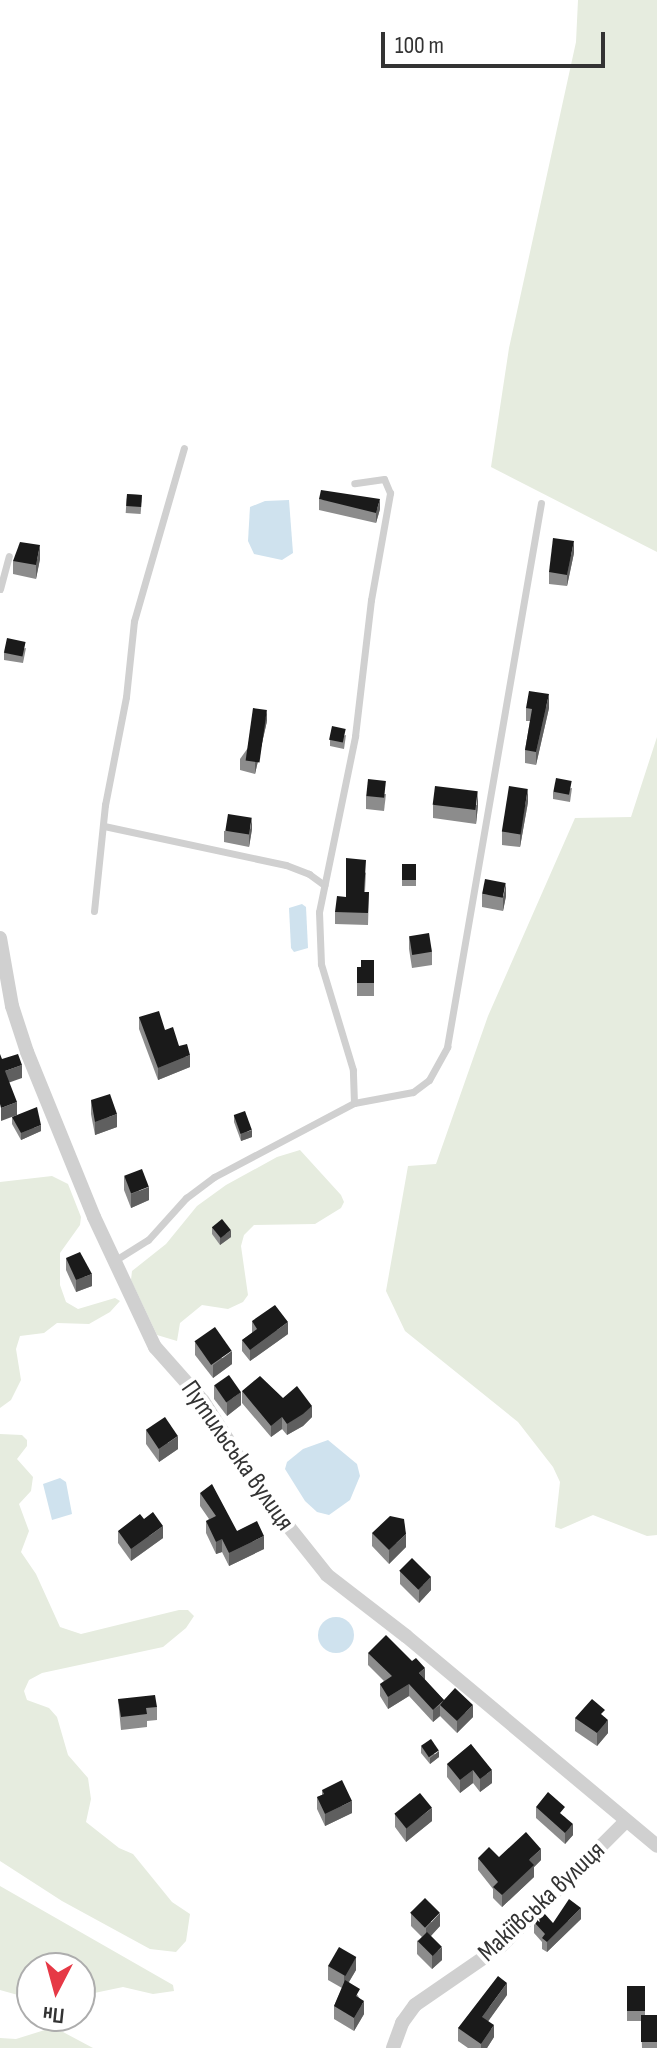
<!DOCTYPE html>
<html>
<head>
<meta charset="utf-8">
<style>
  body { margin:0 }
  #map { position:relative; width:657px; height:2048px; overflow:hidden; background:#fff; font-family:"Sofia Sans Condensed",sans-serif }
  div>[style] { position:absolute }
  .green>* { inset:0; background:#e6ecdf }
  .water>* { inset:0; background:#cfe2ee }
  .round { border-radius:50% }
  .service>* { height:7px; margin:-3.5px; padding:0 3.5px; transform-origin:3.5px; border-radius:3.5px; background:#d0d0d0 }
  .minor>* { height:14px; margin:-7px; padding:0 7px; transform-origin:7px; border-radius:7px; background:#d0d0d0 }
  .wall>* { inset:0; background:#8c8c8c; transform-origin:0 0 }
  .shaded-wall>* { inset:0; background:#5f5f5f }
  .building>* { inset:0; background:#1a1a1a; transform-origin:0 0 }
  span { translate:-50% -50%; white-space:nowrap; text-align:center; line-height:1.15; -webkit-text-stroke:8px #fff; paint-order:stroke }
  .street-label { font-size:26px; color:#333 }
  .north { position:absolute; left:16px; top:1952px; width:80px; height:80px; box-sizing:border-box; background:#fff; border:2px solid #adadad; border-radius:50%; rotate:186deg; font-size:22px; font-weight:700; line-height:32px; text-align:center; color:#333 }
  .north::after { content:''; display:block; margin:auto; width:28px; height:36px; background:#e63946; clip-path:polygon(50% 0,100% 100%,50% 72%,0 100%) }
  .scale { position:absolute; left:381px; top:32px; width:224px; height:36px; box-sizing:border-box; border:4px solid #333; border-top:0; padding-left:10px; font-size:24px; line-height:28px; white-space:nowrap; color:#333; -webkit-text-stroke:6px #fff; paint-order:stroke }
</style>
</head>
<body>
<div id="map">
  <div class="green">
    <i style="clip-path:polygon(578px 0,657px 0,657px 552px,491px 467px,509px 348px,576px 42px)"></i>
    <i style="clip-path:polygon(657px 737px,657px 1535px,647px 1536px,593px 1515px,561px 1529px,555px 1527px,560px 1482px,553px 1467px,518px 1422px,405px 1331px,386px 1291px,408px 1166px,436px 1164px,488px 1016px,575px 818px,631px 817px)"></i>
    <i style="clip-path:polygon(300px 1150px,341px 1195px,344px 1202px,341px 1208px,315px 1224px,254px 1225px,244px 1235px,241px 1246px,248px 1295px,243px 1302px,228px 1309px,202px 1305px,180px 1323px,177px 1341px,157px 1335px,131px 1280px,132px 1271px,166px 1244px,197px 1206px,226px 1185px,277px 1157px)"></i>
    <i style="clip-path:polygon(52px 1176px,68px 1184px,81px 1217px,80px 1225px,60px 1253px,60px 1285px,66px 1302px,78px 1309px,115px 1298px,120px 1301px,110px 1312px,89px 1324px,57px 1323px,44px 1333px,20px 1336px,16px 1349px,21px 1380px,11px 1400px,0 1408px,0 1182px)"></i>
    <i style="clip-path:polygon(0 1434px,22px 1435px,27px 1440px,27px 1446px,17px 1459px,33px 1477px,31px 1491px,19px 1504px,29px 1531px,21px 1552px,36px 1574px,60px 1627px,81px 1634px,179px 1610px,188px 1610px,194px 1616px,186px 1628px,163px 1647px,42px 1673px,29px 1680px,24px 1691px,27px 1700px,49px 1708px,57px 1717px,68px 1755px,88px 1778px,91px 1799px,86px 1822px,119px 1848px,133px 1854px,172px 1902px,190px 1914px,186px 1941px,176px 1952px,150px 1949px,62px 1901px,0 1861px)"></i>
    <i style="clip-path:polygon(0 1886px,173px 1985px,174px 1991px,153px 1994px,123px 1987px,80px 1996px,80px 1968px,32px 1968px,32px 1999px,0 1990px)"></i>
    <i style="clip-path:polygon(48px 2029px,63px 2032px,93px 2048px,0 2048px,0 2038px,16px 2039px)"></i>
  </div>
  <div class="water">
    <i style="clip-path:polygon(289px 500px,293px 553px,282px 560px,254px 554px,248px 541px,250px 507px,265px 501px)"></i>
    <i style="clip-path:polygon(302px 904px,306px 907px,308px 948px,294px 952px,291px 948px,289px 908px)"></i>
    <i style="clip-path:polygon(328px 1440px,357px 1464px,360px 1476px,350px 1500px,329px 1515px,317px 1512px,305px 1501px,285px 1469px,287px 1462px,303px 1449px)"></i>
    <i style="clip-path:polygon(60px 1478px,66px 1482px,72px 1514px,52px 1520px,43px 1484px)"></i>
    <i class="round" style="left:318px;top:1617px;width:36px;height:36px"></i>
  </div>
  <div class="service">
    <i style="left:0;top:589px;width:34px;rotate:-75deg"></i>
    <i style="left:104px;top:826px;width:186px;rotate:12.1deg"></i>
    <i style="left:286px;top:865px;width:25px;rotate:21deg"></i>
    <i style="left:309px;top:874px;width:19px;rotate:36deg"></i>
    <i style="left:94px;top:911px;width:107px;rotate:-84.1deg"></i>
    <i style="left:105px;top:805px;width:110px;rotate:-79deg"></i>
    <i style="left:126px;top:697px;width:76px;rotate:-84deg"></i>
    <i style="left:134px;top:621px;width:180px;rotate:-73.9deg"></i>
    <i style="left:354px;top:1103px;width:60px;rotate:-10.6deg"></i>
    <i style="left:413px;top:1092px;width:20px;rotate:-37deg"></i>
    <i style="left:429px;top:1080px;width:38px;rotate:-61deg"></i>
    <i style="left:447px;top:1047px;width:552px;rotate:-80.2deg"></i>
    <i style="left:114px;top:1261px;width:40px;rotate:-32deg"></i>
    <i style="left:148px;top:1240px;width:57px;rotate:-47.9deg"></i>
    <i style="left:186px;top:1198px;width:35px;rotate:-37deg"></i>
    <i style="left:214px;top:1177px;width:158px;rotate:-27.9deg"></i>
    <i style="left:354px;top:1103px;width:33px;rotate:-92deg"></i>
    <i style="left:353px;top:1070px;width:111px;rotate:-106.8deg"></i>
    <i style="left:321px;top:964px;width:52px;rotate:-92.2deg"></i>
    <i style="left:319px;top:912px;width:180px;rotate:-78.4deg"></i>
    <i style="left:355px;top:736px;width:137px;rotate:-83.3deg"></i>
    <i style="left:371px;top:600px;width:109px;rotate:-79.9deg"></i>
    <i style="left:390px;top:493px;width:15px;rotate:-113deg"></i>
    <i style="left:384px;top:479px;width:30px;rotate:172deg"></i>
  </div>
  <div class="minor">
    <i style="left:0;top:938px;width:69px;rotate:80deg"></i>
    <i style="left:12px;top:1006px;width:48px;rotate:71.9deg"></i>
    <i style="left:27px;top:1052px;width:178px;rotate:67.9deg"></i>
    <i style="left:94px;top:1217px;width:144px;rotate:64.9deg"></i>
    <i style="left:155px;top:1347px;width:72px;rotate:48.4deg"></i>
    <i style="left:203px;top:1401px;width:108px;rotate:57.5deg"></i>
    <i style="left:261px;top:1492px;width:106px;rotate:51.5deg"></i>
    <i style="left:327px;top:1575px;width:100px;rotate:37.7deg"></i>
    <i style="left:406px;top:1636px;width:327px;rotate:39.9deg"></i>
    <i style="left:393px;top:2048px;width:27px;rotate:-70deg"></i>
    <i style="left:402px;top:2023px;width:22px;rotate:-54deg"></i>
    <i style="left:415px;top:2005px;width:104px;rotate:-34.5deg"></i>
    <i style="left:501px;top:1946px;width:177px;rotate:-45deg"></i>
  </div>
  <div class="wall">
    <i style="left:127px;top:494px;width:15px;height:19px;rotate:4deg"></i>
    <i style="clip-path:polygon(319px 499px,380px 509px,376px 523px,319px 510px)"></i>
    <i style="clip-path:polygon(574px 553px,567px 586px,549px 584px,549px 572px)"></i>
    <i style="clip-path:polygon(40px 559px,36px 579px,13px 574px,13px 561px)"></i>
    <i style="clip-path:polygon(26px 648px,23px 663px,4px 660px,4px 653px)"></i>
    <i style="clip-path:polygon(526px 708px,549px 708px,536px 765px,525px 763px,525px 750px,530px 721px,526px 721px)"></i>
    <i style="clip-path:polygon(267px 721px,255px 774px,240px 770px,240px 759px)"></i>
    <i style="clip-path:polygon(346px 735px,344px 749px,330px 746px,330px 740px)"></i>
    <i style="clip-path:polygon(572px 788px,570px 802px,553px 799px,553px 792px)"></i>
    <i style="clip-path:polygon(386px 794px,384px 811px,366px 809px,366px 796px)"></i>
    <i style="clip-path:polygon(528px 802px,520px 847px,502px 845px,502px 831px)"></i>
    <i style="clip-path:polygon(433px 805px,478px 805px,476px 824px,433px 818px)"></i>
    <i style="clip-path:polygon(252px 829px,249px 847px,224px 842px,224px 831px)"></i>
    <i style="left:402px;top:864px;width:14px;height:22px"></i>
    <i style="clip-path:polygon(366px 872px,365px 892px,369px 892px,368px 925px,335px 924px,335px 912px)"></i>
    <i style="clip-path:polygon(482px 894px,506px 896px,503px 911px,482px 907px)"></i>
    <i style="clip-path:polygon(409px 936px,432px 952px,432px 965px,412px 968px,409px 949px)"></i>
    <i style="clip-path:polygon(374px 960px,374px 996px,357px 996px,357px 967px,361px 967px)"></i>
    <i style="clip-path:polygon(139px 1017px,165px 1030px,179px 1046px,190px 1067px,158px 1080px,139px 1029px)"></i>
    <i style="clip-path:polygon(91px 1100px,117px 1127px,95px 1135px,91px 1114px)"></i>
    <i style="clip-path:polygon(234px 1115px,252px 1137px,241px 1141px,234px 1122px)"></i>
    <i style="clip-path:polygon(12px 1117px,41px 1131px,21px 1140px,12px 1124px)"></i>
    <i style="clip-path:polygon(124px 1176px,149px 1200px,131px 1208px,124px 1190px)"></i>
    <i style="clip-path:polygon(212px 1227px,231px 1237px,220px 1245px,212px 1234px)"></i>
    <i style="clip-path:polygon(66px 1258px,92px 1286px,76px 1292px,66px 1270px)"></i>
    <i style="clip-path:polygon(252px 1321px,288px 1334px,250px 1361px,242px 1351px,242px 1340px,252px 1333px)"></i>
    <i style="clip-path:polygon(195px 1342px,232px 1364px,213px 1378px,195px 1355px)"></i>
    <i style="clip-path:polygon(214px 1385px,241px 1405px,227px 1416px,214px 1399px)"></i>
    <i style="clip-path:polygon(242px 1391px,283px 1398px,312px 1417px,303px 1426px,287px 1435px,282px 1429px,271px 1437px,242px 1403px)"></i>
    <i style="clip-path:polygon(146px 1430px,178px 1449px,159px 1462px,146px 1444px)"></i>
    <i style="clip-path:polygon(200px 1493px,237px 1531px,264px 1549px,229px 1566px,222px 1552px,216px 1554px,206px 1533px,206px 1521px,209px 1519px,200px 1506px)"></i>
    <i style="clip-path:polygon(118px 1531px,163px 1538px,131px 1561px,118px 1543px)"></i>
    <i style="clip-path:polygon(372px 1533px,406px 1547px,389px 1564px,372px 1546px)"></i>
    <i style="clip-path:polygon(400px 1571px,431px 1590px,419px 1603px,400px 1584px)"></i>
    <i style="clip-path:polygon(368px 1653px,425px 1680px,444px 1700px,473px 1717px,457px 1733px,440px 1716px,433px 1722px,409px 1696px,388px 1709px,380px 1696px,380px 1684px,384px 1681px,368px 1665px)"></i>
    <i style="clip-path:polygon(118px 1699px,157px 1707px,157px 1720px,147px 1721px,147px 1727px,121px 1730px)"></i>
    <i style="clip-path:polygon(605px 1717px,608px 1733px,597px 1746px,575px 1731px,575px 1718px)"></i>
    <i style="clip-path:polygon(471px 1744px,492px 1783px,480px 1792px,473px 1783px,460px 1793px,447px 1777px,447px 1764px)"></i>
    <i style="clip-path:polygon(421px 1746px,439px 1757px,430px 1764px,421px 1753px)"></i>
    <i style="clip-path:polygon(322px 1790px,352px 1813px,325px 1826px,317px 1809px,317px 1797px,322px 1795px)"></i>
    <i style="clip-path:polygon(536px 1807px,565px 1817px,573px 1835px,565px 1844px,536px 1818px)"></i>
    <i style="clip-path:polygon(395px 1814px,432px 1821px,406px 1842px,395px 1827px)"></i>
    <i style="clip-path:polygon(499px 1857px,541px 1860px,534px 1867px,534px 1877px,502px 1907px,493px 1898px,493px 1889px,478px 1870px,478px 1858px)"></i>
    <i style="clip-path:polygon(411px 1913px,440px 1926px,431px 1936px,442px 1960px,432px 1969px,417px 1954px,417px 1941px,422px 1937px,411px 1926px)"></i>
    <i style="clip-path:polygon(581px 1919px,547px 1952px,542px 1949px,542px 1942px,534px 1933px,534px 1922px,553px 1923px)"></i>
    <i style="clip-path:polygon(328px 1966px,356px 1970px,349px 1982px,360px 1999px,364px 2014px,354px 2031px,334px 2019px,334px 2006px,342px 1988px,328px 1980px)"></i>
    <i style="clip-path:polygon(627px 1986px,645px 1986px,645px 2016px,657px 2015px,657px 2048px,642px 2048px,641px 2021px,627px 2021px)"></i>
    <i style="clip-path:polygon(507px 1995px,488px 2021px,494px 2037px,487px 2048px,468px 2048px,458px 2041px,458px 2028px)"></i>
  </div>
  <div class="shaded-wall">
    <i style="clip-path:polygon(380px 499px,380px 509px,376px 523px,376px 513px)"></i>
    <i style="clip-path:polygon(574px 541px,574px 553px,567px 586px,567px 575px)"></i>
    <i style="clip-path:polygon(40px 545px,40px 559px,36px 579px,36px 565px)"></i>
    <i style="clip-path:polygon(549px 694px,549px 708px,536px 765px,536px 752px)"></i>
    <i style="clip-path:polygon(267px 710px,267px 721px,255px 774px,255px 763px)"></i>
    <i style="clip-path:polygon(528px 789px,528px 802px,520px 847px,520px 834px)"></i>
    <i style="clip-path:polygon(478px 791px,478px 805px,476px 824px,476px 811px)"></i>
    <i style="clip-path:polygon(252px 818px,252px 829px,249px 847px,249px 836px)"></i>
    <i style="clip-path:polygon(506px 883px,506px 896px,503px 911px,503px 898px)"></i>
    <i style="clip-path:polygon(190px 1055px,190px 1067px,158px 1080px,158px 1068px)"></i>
    <i style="clip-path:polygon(22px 1065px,22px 1078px,5px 1084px,5px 1071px)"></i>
    <i style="clip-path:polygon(17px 1102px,17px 1115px,1px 1121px,1px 1108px)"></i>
    <i style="clip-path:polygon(117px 1114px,117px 1127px,95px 1135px,95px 1122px)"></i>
    <i style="clip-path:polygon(41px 1125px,41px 1131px,21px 1140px,21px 1133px)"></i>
    <i style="clip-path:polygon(252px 1130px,252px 1137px,241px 1141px,241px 1134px)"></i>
    <i style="clip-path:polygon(149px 1187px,149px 1200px,131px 1208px,131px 1194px)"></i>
    <i style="clip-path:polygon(231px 1230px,231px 1237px,220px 1245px,220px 1238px)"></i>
    <i style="clip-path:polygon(92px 1274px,92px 1286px,76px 1292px,76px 1280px)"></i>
    <i style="clip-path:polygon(288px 1322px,288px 1334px,250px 1361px,250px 1350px)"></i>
    <i style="clip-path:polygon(232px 1351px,232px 1364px,213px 1378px,213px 1365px)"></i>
    <i style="clip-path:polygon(241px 1392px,241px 1405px,227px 1416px,227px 1402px)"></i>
    <i style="clip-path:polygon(312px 1406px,312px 1417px,303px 1426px,287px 1435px,287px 1424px)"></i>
    <i style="clip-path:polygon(282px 1417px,282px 1429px,271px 1437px,271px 1426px)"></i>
    <i style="clip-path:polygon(178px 1436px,178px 1449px,159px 1462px,159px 1449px)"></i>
    <i style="clip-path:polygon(163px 1526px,163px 1538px,131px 1561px,131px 1549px)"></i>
    <i style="clip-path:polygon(406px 1534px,406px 1547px,389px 1564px,389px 1550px)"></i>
    <i style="clip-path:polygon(264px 1536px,264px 1549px,229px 1566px,229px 1553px)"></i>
    <i style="clip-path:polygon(222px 1539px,222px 1552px,216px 1554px,216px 1542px)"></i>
    <i style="clip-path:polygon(431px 1577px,431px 1590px,419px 1603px,419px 1589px)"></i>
    <i style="clip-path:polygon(425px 1668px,425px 1680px,419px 1673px)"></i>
    <i style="clip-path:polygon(409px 1684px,409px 1696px,388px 1709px,388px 1697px)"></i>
    <i style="clip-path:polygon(440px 1705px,440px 1716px,433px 1722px,433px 1710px)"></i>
    <i style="clip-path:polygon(473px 1705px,473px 1717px,457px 1733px,457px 1721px)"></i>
    <i style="clip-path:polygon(608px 1720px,608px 1733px,597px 1746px,597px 1733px)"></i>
    <i style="clip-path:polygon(439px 1751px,439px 1757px,430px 1764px,430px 1758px)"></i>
    <i style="clip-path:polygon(473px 1770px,473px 1783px,460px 1793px,460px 1780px)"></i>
    <i style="clip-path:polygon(492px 1770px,492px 1783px,480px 1792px,480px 1779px)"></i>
    <i style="clip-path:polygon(352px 1801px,352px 1813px,325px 1826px,325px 1814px)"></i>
    <i style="clip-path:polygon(432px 1808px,432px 1821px,406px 1842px,406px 1828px)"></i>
    <i style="clip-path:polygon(573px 1824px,573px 1835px,565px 1844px,565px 1833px)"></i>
    <i style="clip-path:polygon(541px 1849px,541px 1860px,534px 1867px,534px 1877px,502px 1907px,502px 1895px,529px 1860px)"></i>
    <i style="clip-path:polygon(581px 1908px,581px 1919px,547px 1952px,547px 1942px)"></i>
    <i style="clip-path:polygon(440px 1913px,440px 1926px,426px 1941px,426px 1928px)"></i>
    <i style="clip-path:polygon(442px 1947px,442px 1960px,432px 1969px,432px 1956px)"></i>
    <i style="clip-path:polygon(356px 1957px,356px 1970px,344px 1990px,344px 1976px)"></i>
    <i style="clip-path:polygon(507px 1983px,507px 1995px,482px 2030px,482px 2017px)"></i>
    <i style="clip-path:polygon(364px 2001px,364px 2014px,354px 2031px,354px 2018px)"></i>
    <i style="clip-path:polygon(494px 2025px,494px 2037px,487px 2048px,481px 2048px,481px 2044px)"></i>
  </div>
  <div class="building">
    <i style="clip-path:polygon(321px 490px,380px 499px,376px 513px,319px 499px)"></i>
    <i style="left:127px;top:494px;width:15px;height:12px;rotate:4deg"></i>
    <i style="clip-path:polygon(553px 538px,574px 541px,567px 575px,549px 572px)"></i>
    <i style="clip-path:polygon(20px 542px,40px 545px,36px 565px,13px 561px)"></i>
    <i style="left:7px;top:638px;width:19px;height:15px;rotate:12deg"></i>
    <i style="clip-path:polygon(529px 691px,549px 694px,536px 752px,525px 750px,532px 709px,526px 708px)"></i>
    <i style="left:253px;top:708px;width:14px;height:53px;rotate:8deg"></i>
    <i style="left:332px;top:726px;width:14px;height:14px;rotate:12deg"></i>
    <i style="left:556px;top:778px;width:16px;height:14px;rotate:11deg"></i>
    <i style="left:368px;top:779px;width:18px;height:17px;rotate:6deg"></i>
    <i style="left:435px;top:786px;width:43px;height:19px;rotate:7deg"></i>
    <i style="left:509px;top:786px;width:19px;height:46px;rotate:9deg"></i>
    <i style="left:228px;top:814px;width:24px;height:17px;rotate:9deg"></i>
    <i style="clip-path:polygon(346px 858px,366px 860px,364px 892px,369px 892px,368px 913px,335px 912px,337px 896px,346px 897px)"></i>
    <i style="left:402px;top:864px;width:14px;height:16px"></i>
    <i style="left:485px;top:879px;width:21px;height:15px;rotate:11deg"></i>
    <i style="left:429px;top:933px;width:19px;height:20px;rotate:81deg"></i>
    <i style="clip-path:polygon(361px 960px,374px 960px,374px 983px,357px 983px,357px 967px,361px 967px)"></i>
    <i style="clip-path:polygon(159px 1011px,165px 1030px,173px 1027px,179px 1046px,187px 1044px,190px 1055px,158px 1068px,139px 1017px)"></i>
    <i style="clip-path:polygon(0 1054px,2px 1059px,18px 1054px,22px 1065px,5px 1071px,17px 1102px,1px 1108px,0 1104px)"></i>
    <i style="clip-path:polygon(110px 1094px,117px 1114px,95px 1122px,91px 1100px)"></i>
    <i style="clip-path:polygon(37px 1107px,41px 1125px,21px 1133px,12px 1117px)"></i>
    <i style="left:245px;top:1111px;width:20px;height:12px;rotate:70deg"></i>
    <i style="left:142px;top:1169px;width:19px;height:19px;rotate:69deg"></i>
    <i style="left:222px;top:1219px;width:14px;height:13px;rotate:51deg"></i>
    <i style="clip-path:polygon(80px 1252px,92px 1274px,76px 1280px,66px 1258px)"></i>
    <i style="clip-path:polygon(275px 1305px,288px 1322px,250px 1350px,242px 1340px,257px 1329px,252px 1321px)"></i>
    <i style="left:215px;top:1327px;width:29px;height:25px;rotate:55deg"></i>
    <i style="left:229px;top:1375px;width:21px;height:18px;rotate:55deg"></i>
    <i style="clip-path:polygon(260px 1376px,283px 1398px,297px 1386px,312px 1406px,303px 1414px,287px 1424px,282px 1417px,271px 1426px,242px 1391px)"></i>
    <i style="left:165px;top:1417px;width:23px;height:23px;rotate:56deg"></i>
    <i style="clip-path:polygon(212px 1484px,237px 1531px,257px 1521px,264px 1536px,229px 1553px,222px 1539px,216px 1542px,206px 1521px,216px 1516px,200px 1493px)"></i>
    <i style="clip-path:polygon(153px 1512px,163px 1526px,131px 1549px,118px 1531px,140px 1514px,144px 1519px)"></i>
    <i style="clip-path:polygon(390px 1516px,404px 1519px,406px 1534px,389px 1550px,372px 1533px)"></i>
    <i style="left:412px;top:1558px;width:27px;height:18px;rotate:45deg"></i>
    <i style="clip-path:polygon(386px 1635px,412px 1661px,416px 1658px,425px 1668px,419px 1673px,444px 1700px,455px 1688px,473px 1705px,457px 1721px,440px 1705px,444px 1700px,433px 1710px,409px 1684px,388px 1697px,380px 1684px,392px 1676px,368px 1653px)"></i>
    <i style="clip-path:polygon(155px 1695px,157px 1707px,146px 1708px,147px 1714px,121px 1717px,118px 1699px)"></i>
    <i style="clip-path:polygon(592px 1699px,605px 1710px,601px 1714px,608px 1720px,597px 1733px,575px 1718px)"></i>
    <i style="left:431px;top:1739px;width:14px;height:12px;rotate:56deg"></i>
    <i style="clip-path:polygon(471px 1744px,492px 1770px,480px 1779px,473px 1770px,460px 1780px,447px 1764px)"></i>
    <i style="clip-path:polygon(342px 1780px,352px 1801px,325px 1814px,317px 1797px,324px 1794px,322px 1790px)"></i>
    <i style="clip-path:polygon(548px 1792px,565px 1807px,560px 1813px,573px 1824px,565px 1833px,536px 1807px)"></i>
    <i style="left:420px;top:1793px;width:19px;height:33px;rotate:51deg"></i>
    <i style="clip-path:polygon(526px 1832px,541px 1849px,529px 1860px,534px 1865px,502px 1895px,493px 1887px,498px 1882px,478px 1858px,489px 1847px,499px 1857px)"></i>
    <i style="left:425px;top:1898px;width:21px;height:21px;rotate:45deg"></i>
    <i style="clip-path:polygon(569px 1899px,581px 1908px,547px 1942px,542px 1938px,545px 1934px,534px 1922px,544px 1913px,553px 1923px)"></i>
    <i style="left:427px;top:1932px;width:21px;height:13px;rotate:45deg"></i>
    <i style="left:339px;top:1947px;width:20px;height:22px;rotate:30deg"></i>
    <i style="clip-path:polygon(498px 1976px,507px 1983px,482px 2017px,494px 2025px,481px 2044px,458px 2028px)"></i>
    <i style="clip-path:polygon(345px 1980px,360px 1989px,356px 1996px,364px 2001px,354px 2018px,334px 2006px)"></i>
    <i style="left:627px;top:1986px;width:18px;height:25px"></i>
    <i style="left:657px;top:2015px;width:27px;height:16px;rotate:90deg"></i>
  </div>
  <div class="street-label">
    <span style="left:237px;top:1456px;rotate:55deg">Путильська вулиця</span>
    <span style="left:542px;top:1902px;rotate:-43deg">Макіївська вулиця</span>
  </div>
  <div class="north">Пн</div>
  <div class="scale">100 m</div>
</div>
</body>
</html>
